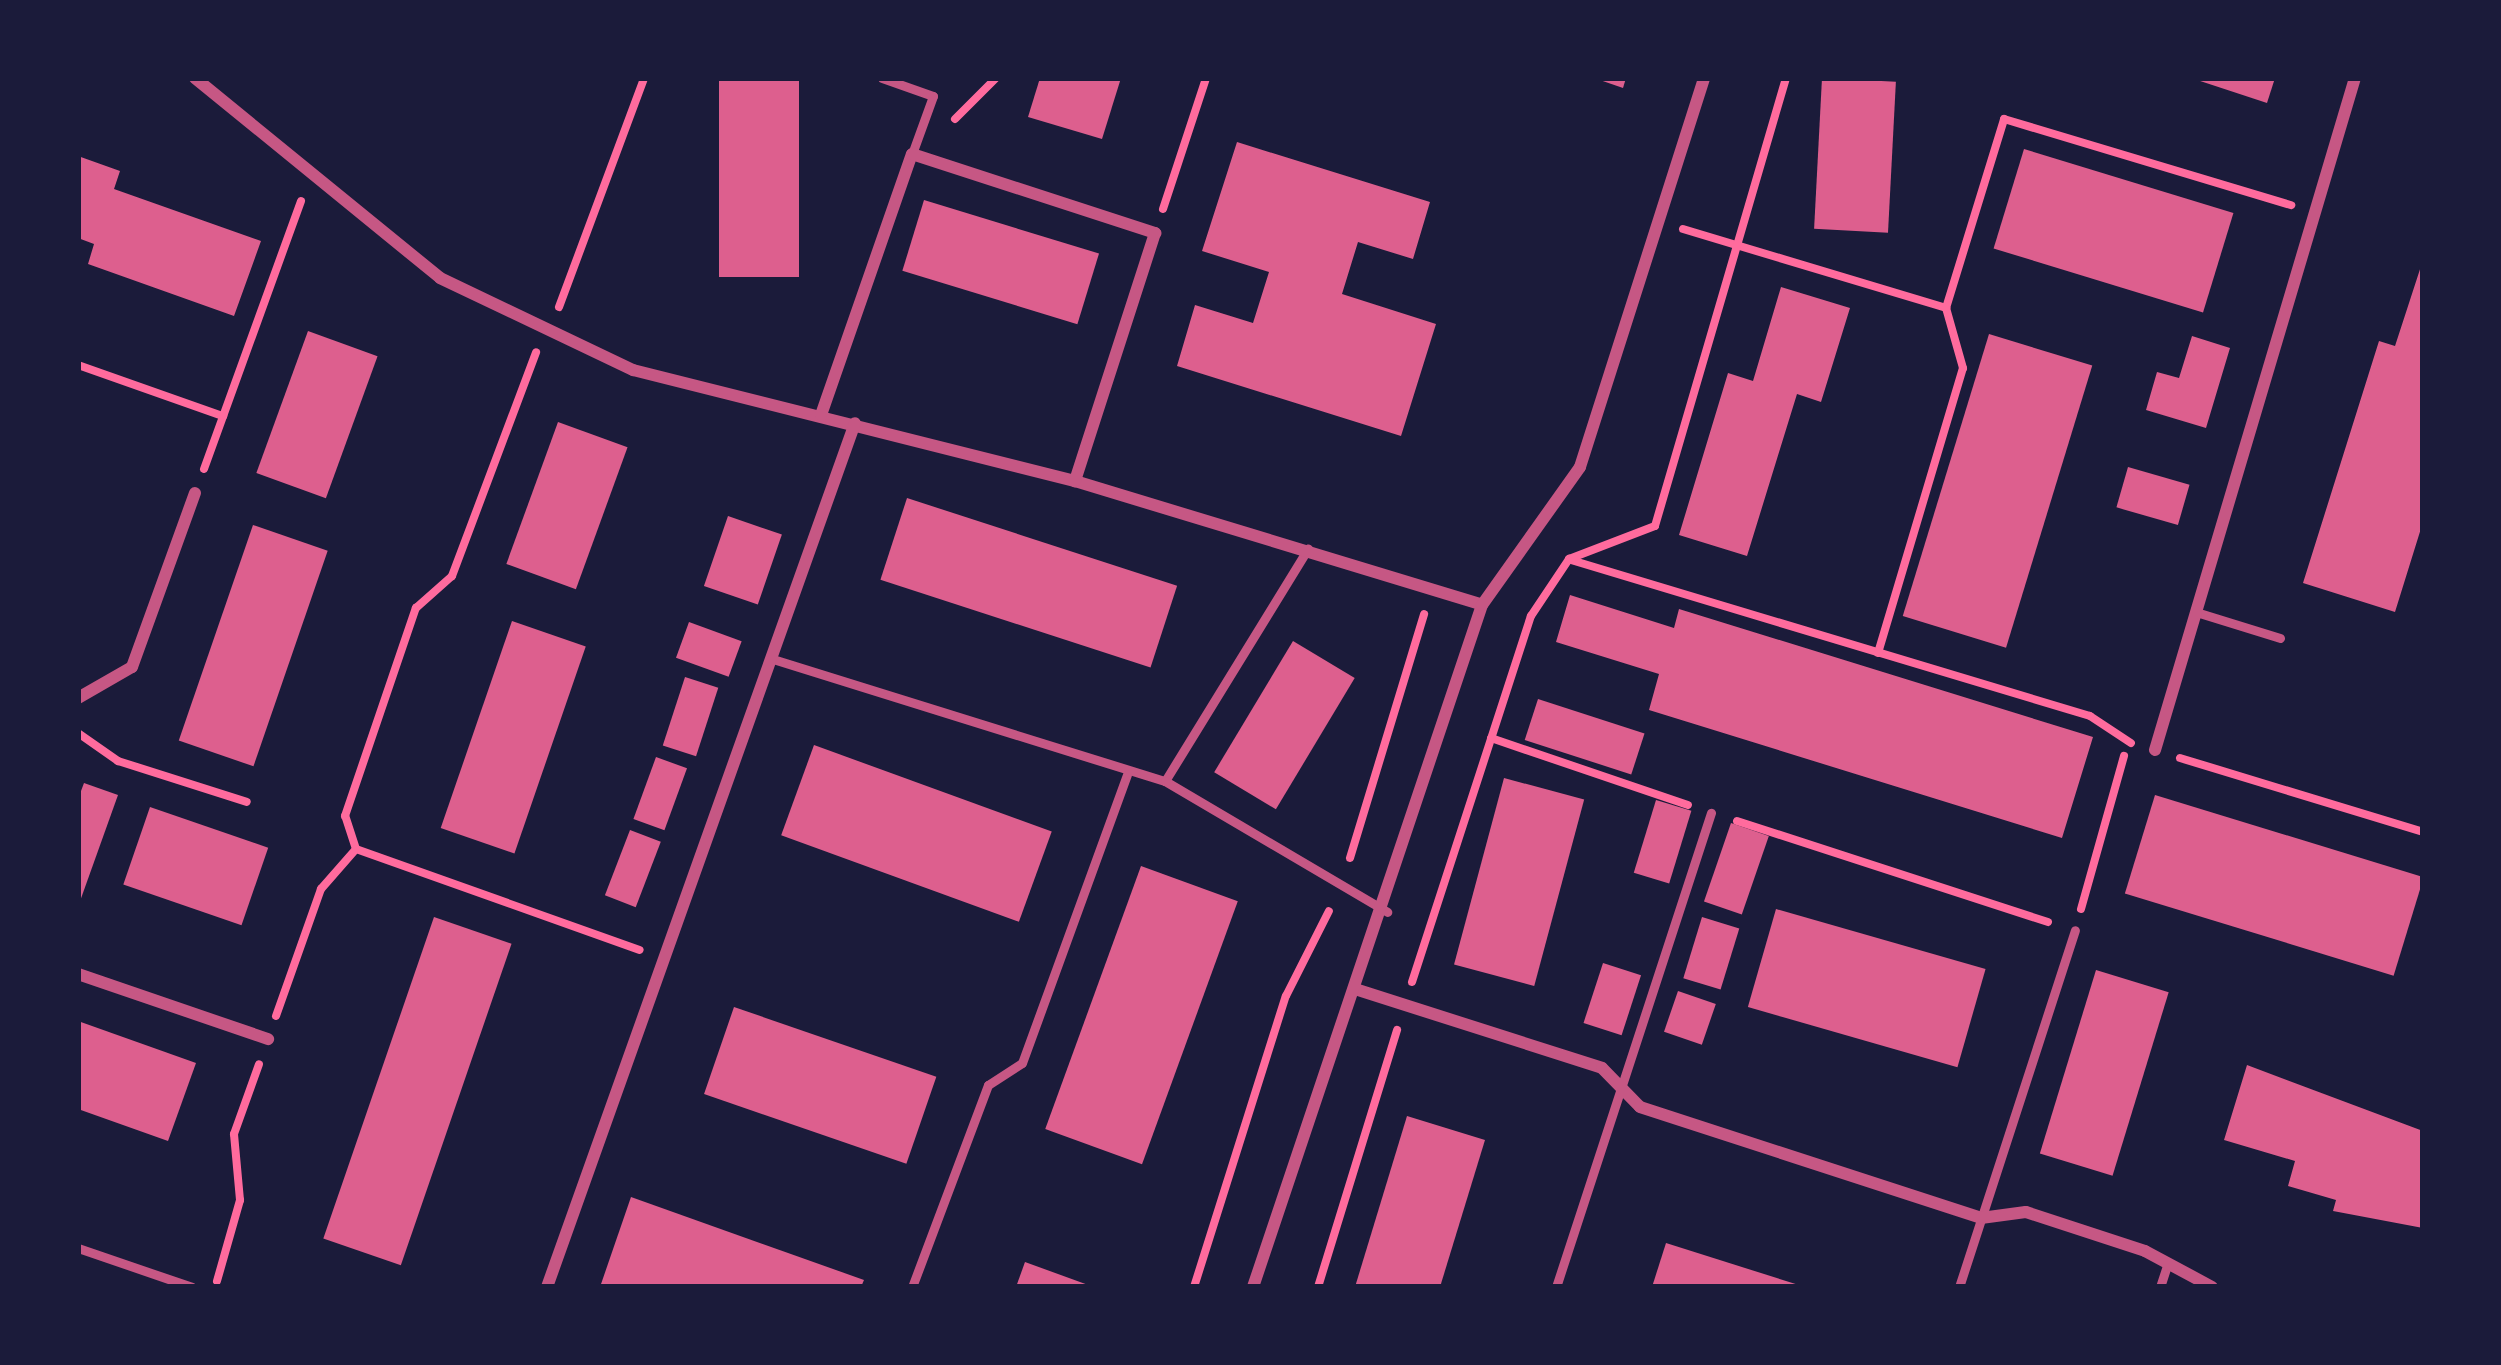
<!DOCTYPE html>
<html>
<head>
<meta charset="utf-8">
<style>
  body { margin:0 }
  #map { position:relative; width:2501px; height:1365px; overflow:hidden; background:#1b1b3a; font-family:Inter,sans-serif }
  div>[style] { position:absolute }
  .building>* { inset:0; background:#dd5f8e; transform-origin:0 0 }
  .path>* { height:8px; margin:-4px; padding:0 4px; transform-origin:4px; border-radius:4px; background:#ff6b9d }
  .service>* { height:9px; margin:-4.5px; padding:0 4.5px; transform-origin:4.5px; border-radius:4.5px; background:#c65784 }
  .minor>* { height:12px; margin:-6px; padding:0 6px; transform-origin:6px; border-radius:6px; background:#c65784 }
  span { translate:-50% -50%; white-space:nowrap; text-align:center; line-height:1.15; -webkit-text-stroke:10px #1b1b3a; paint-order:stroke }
  .frame { position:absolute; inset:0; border:81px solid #1b1b3a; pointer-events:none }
</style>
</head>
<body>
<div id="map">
  <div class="building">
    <i style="left:719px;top:78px;width:80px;height:199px"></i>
    <i style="clip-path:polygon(1040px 78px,1121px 78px,1102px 139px,1028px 117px)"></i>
    <i style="clip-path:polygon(1594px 78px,1626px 78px,1623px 88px)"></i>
    <i style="left:1822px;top:78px;width:74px;height:151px;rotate:3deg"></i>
    <i style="clip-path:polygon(2191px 78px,2275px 78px,2267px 103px)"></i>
    <i style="clip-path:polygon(1237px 142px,1430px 202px,1413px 259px,1358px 242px,1342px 294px,1436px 324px,1401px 436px,1177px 366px,1195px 305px,1253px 323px,1269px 272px,1202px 251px)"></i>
    <i style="left:2024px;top:149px;width:219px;height:104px;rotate:17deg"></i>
    <i style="clip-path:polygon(78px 156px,120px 171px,114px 189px,261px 241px,234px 316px,88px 264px,94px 244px,78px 238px)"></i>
    <i style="left:924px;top:200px;width:183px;height:74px;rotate:17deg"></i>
    <i style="clip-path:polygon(2423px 260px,2423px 522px,2395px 612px,2303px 583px,2379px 341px,2395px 346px)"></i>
    <i style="clip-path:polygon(1781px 287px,1850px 308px,1821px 402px,1797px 394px,1747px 556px,1679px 535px,1728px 373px,1753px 381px)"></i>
    <i style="left:308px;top:331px;width:74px;height:151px;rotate:20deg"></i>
    <i style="left:1989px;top:334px;width:108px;height:295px;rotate:17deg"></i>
    <i style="clip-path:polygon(2192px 336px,2230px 348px,2206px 428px,2146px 410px,2157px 372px,2179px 378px)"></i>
    <i style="left:558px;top:422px;width:74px;height:151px;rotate:20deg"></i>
    <i style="left:2128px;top:467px;width:64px;height:42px;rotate:16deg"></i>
    <i style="left:907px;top:498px;width:284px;height:86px;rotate:18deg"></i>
    <i style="left:728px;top:516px;width:57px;height:74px;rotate:19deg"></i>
    <i style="left:253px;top:525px;width:79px;height:228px;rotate:19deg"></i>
    <i style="clip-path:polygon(1570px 595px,1674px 628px,1679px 609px,2093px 737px,2062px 838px,1649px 710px,1659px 674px,1556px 642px)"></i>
    <i style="left:512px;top:621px;width:78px;height:219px;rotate:19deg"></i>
    <i style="left:689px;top:622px;width:56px;height:38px;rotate:20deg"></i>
    <i style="left:1293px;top:641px;width:72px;height:153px;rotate:31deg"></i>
    <i style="left:685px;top:677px;width:35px;height:72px;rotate:18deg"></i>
    <i style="left:1538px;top:699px;width:112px;height:43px;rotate:18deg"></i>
    <i style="left:814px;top:745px;width:253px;height:96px;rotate:20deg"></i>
    <i style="left:656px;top:757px;width:33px;height:66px;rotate:20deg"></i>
    <i style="left:1504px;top:778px;width:83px;height:193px;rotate:15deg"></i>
    <i style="clip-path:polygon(84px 783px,118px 795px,79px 904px,78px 799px)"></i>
    <i style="left:2155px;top:795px;width:281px;height:103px;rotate:17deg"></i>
    <i style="left:1656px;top:800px;width:37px;height:76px;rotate:17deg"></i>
    <i style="left:150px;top:807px;width:125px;height:82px;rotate:19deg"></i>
    <i style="left:1731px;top:823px;width:40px;height:83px;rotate:19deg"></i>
    <i style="left:630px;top:830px;width:33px;height:70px;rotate:21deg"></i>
    <i style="left:1141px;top:866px;width:103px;height:280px;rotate:20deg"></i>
    <i style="left:1776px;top:909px;width:218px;height:102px;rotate:16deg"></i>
    <i style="left:434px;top:917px;width:82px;height:340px;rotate:19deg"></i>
    <i style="left:1702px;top:917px;width:39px;height:64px;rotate:17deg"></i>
    <i style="left:1603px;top:963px;width:40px;height:63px;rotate:18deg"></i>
    <i style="left:2096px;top:970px;width:76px;height:192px;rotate:17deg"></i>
    <i style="left:1678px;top:991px;width:40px;height:43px;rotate:19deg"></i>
    <i style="left:734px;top:1007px;width:214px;height:92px;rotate:19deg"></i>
    <i style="clip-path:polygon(78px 1021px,196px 1063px,168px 1141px,78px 1109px)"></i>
    <i style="clip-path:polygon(2247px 1065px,2423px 1131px,2423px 1228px,2333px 1211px,2336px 1200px,2288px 1186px,2295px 1161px,2224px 1140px)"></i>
    <i style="clip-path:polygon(1407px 1116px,1485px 1140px,1440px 1287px,1355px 1287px)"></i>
    <i style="clip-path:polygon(631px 1197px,864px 1280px,861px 1287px,600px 1287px)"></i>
    <i style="clip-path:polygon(1666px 1243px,1802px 1286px,1802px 1287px,1652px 1287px)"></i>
    <i style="clip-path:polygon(1025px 1262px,1091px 1286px,1091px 1287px,1016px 1287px)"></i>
  </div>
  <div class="path">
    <i style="left:955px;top:119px;width:58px;rotate:-45deg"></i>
    <i style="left:1163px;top:209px;width:138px;rotate:-71.8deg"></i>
    <i style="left:1683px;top:229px;width:275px;rotate:16.7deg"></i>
    <i style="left:559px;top:307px;width:244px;rotate:-69.6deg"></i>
    <i style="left:78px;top:365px;width:154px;rotate:19.4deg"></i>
    <i style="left:204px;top:469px;width:285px;rotate:-70.1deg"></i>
    <i style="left:1571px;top:560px;width:542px;rotate:16.73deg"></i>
    <i style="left:2090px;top:716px;width:49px;rotate:33.4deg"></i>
    <i style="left:1878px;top:653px;width:297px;rotate:-73.4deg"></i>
    <i style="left:1963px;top:368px;width:62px;rotate:-105.8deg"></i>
    <i style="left:1946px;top:308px;width:198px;rotate:-72.9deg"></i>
    <i style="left:2004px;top:119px;width:300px;rotate:16.7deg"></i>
    <i style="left:78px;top:733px;width:49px;rotate:35deg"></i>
    <i style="left:118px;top:761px;width:135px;rotate:17.6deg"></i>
    <i style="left:1491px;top:738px;width:208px;rotate:18.8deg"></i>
    <i style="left:2180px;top:758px;width:254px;rotate:16.9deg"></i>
    <i style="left:1737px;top:821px;width:327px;rotate:18deg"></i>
    <i style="left:356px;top:849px;width:35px;rotate:-108deg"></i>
    <i style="left:345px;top:816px;width:220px;rotate:-71.2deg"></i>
    <i style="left:416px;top:608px;width:48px;rotate:-41.6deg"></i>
    <i style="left:452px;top:576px;width:239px;rotate:-69.4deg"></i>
    <i style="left:1350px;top:858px;width:255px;rotate:-73.1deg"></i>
    <i style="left:2081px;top:909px;width:159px;rotate:-74.3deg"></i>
    <i style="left:1412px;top:982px;width:385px;rotate:-72deg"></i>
    <i style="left:1531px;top:616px;width:69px;rotate:-56.3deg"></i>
    <i style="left:1569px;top:559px;width:92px;rotate:-21deg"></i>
    <i style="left:1655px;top:526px;width:467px;rotate:-73.7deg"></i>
    <i style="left:276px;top:1016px;width:135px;rotate:-70.5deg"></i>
    <i style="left:321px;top:889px;width:53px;rotate:-48.8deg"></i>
    <i style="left:356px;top:849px;width:301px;rotate:19.6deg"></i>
    <i style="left:217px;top:1281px;width:84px;rotate:-74.1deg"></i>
    <i style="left:240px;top:1200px;width:66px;rotate:-95.2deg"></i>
    <i style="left:234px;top:1134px;width:74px;rotate:-70.3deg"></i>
    <i style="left:1194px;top:1287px;width:305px;rotate:-72.5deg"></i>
    <i style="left:1286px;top:996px;width:95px;rotate:-63.2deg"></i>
    <i style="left:1318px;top:1287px;width:269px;rotate:-72.9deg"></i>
  </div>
  <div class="service">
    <i style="left:882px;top:78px;width:54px;rotate:19.4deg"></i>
    <i style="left:933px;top:96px;width:62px;rotate:109.9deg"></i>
    <i style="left:2196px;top:612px;width:88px;rotate:17.2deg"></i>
    <i style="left:776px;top:660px;width:407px;rotate:17.3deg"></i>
    <i style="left:1165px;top:781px;width:273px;rotate:-58.4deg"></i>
    <i style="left:1165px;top:781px;width:258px;rotate:30.5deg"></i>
    <i style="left:78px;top:1248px;width:120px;rotate:18.9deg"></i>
    <i style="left:912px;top:1287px;width:216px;rotate:-69.4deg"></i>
    <i style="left:988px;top:1085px;width:40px;rotate:-32.9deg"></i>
    <i style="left:1022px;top:1063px;width:307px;rotate:-70deg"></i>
    <i style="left:1556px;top:1287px;width:499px;rotate:-71.9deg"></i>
    <i style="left:1959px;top:1287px;width:375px;rotate:-72deg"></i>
    <i style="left:2160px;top:1287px;width:26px;rotate:-72deg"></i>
  </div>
  <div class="minor">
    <i style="left:195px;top:78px;width:316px;rotate:39.2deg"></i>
    <i style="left:440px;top:278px;width:214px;rotate:25.5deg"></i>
    <i style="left:633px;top:370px;width:456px;rotate:14.1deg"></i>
    <i style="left:1075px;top:481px;width:425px;rotate:16.9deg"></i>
    <i style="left:821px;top:415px;width:276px;rotate:-70.8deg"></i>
    <i style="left:912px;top:154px;width:256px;rotate:18deg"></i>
    <i style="left:1155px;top:233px;width:261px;rotate:107.9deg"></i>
    <i style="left:78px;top:698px;width:62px;rotate:-29.9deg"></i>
    <i style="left:132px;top:667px;width:185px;rotate:-70.1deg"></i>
    <i style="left:2155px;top:750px;width:701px;rotate:-73.43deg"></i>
    <i style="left:78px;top:974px;width:201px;rotate:18.9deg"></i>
    <i style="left:1355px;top:989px;width:259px;rotate:17.7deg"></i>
    <i style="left:1602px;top:1068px;width:54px;rotate:45.7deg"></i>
    <i style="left:1640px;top:1107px;width:359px;rotate:18deg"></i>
    <i style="left:1981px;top:1218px;width:45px;rotate:-7.6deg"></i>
    <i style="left:2026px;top:1212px;width:125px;rotate:18.1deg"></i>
    <i style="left:2145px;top:1251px;width:76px;rotate:28.2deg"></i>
    <i style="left:547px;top:1287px;width:917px;rotate:-70.38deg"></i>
    <i style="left:1253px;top:1287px;width:719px;rotate:-71.44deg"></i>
    <i style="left:1482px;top:605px;width:169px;rotate:-54.6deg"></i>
    <i style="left:1580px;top:467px;width:408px;rotate:-72.3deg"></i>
  </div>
  <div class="frame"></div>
</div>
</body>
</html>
